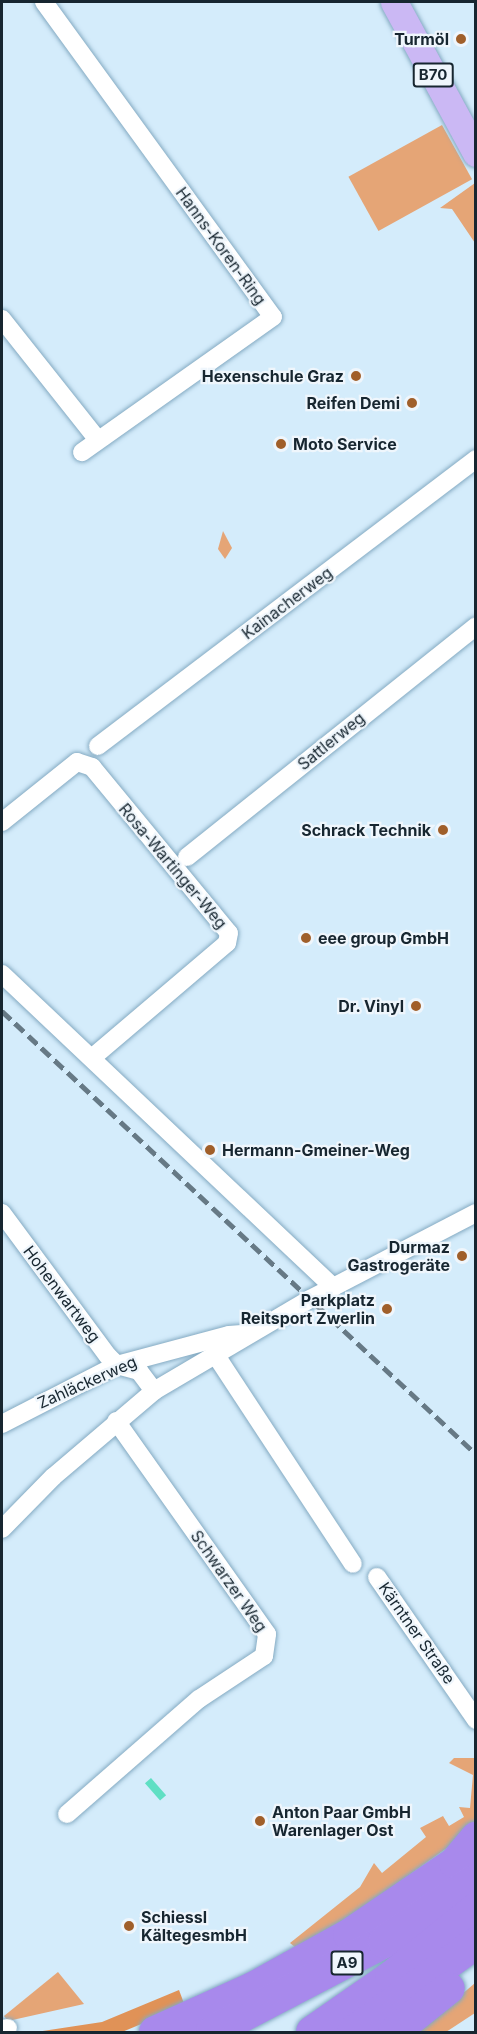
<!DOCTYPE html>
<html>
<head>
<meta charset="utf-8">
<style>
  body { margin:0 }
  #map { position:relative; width:477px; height:2034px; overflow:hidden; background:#d4ecfb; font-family:Inter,sans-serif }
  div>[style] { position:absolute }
  .green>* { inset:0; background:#e5a576; transform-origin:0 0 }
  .forest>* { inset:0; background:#e09257 }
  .water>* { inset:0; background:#5fdfc3; transform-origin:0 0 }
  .roads { filter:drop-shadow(0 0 2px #84aac2) drop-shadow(0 0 2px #84aac2) }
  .minor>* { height:18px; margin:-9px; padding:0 9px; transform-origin:9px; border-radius:9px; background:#fff }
  .primary>* { height:27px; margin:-13.5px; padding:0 13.5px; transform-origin:13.5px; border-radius:13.5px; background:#cbb8f4 }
  .motorway>* { height:32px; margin:-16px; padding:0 16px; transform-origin:16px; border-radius:16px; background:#a889ec }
  .rail>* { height:4.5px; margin-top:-2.25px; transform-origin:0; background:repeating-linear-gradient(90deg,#667985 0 12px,transparent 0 18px) }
  .dots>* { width:16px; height:16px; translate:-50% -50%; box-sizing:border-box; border:3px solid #eff6fc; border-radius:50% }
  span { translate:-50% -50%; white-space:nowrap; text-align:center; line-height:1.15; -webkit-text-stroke:4.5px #eff6fc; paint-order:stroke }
  .shield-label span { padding:2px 4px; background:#eff6fc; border:2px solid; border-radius:4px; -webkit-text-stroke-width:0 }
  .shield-label { font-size:15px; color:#172630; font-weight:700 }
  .poi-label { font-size:16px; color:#172630; font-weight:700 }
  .right { translate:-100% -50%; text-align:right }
  .left { translate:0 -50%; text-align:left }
  .street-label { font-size:16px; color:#172630 }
  .frame { position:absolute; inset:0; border:3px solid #172630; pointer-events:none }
</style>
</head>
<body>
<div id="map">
  <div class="green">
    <i style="left:442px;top:125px;width:62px;height:107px;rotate:61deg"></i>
    <i style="clip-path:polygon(475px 183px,475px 243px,452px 209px,440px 208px)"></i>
    <i style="clip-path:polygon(223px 531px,232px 548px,225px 559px,218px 549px)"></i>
    <i style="clip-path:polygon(454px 1758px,475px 1758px,475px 1821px,472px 1830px,301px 1952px,290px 1943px,360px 1887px,374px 1863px,382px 1873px,426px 1837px,420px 1828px,443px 1816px,449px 1826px,464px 1817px,459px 1807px,470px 1808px,473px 1775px,449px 1763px)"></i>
    <i style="clip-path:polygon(58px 1972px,84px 2004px,8px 2021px,4px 2016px)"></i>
    <i style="clip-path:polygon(475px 1983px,475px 2013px,446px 2032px,418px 2032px)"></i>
  </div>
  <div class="forest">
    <i style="clip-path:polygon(179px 1990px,185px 2006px,122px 2032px,36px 2032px,102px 2022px)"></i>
  </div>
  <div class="water">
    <i style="left:151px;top:1778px;width:23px;height:8px;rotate:49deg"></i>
  </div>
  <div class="roads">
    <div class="minor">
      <i style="left:44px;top:2px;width:389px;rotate:54deg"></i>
      <i style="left:273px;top:317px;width:234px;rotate:144.7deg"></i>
      <i style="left:2px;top:319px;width:154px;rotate:51.6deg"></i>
      <i style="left:98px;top:746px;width:475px;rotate:-37.2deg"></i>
      <i style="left:2px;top:822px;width:96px;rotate:-38.7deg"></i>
      <i style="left:77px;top:762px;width:16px;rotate:18deg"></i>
      <i style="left:92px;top:767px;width:215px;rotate:50.5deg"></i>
      <i style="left:229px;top:933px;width:10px;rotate:101deg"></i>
      <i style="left:227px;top:943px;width:177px;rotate:139.6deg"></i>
      <i style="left:187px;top:857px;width:370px;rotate:-38.6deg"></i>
      <i style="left:2px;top:974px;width:456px;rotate:43.4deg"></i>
      <i style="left:2px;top:1213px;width:178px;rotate:53.5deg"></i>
      <i style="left:108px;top:1356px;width:13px;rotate:45deg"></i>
      <i style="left:117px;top:1365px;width:23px;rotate:15deg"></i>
      <i style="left:139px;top:1371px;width:25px;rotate:53deg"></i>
      <i style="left:215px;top:1354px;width:251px;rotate:56.7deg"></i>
      <i style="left:2px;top:1424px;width:129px;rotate:-27.2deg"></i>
      <i style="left:117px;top:1365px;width:116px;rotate:-15deg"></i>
      <i style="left:229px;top:1335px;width:13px;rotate:-4deg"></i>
      <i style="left:2px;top:1529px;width:73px;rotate:-45.6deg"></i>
      <i style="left:53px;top:1477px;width:133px;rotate:-40.4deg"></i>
      <i style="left:154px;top:1391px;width:181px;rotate:-30.5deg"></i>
      <i style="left:310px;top:1299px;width:187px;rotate:-27.4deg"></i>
      <i style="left:377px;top:1577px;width:174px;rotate:55.3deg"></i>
      <i style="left:67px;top:1814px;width:175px;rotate:-41.1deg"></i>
      <i style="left:199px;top:1699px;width:78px;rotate:-33.5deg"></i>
      <i style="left:264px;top:1656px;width:22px;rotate:-82deg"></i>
      <i style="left:267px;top:1634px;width:261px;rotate:-125.3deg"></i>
      <i style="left:2px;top:2029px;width:6px;rotate:-9deg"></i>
    </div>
    <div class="primary">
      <i style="left:394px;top:2px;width:172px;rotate:61.5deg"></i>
    </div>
    <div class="motorway">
      <i style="left:155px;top:2032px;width:107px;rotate:-24.2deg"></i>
      <i style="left:253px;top:1988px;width:110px;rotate:-28.9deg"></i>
      <i style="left:349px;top:1935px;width:128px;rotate:-34.2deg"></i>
      <i style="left:455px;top:1863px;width:33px;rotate:-50deg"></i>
      <i style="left:212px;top:2032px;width:194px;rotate:-27.6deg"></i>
      <i style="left:384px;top:1942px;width:111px;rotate:-34deg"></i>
      <i style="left:312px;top:2032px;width:96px;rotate:-34.8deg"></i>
      <i style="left:391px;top:1977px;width:109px;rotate:-38.7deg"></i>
      <i style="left:353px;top:2032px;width:152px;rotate:-35.9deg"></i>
      <i style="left:394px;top:2032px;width:70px;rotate:-38.7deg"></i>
    </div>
  </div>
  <div class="rail">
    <i style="left:2px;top:1011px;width:649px;rotate:43.06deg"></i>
  </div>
  <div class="dots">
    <i style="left:461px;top:39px;background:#a05f2a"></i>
    <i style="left:356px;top:376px;background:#a05f2a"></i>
    <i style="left:412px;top:403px;background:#a05f2a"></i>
    <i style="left:281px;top:444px;background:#a05f2a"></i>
    <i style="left:443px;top:830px;background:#a05f2a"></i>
    <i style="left:306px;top:938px;background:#a05f2a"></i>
    <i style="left:416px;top:1006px;background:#a05f2a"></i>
    <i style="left:210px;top:1150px;background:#a05f2a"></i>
    <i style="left:462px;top:1256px;background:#a05f2a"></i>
    <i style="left:387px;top:1309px;background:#a05f2a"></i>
    <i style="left:260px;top:1821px;background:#a05f2a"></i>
    <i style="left:129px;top:1926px;background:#a05f2a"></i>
  </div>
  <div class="shield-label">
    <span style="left:433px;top:75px">B70</span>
    <span style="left:347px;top:1963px">A9</span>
  </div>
  <div class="poi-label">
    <span class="right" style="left:449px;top:39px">Turmöl</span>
    <span class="right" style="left:344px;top:376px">Hexenschule Graz</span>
    <span class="right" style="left:400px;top:403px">Reifen Demi</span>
    <span class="left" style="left:293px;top:444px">Moto Service</span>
    <span class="right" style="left:431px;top:830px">Schrack Technik</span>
    <span class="left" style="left:318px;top:938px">eee group GmbH</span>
    <span class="right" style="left:404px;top:1006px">Dr. Vinyl</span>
    <span class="left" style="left:222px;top:1150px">Hermann-Gmeiner-Weg</span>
    <span class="right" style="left:450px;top:1256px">Durmaz<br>Gastrogeräte</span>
    <span class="right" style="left:375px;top:1309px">Parkplatz<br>Reitsport Zwerlin</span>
    <span class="left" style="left:272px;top:1821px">Anton Paar GmbH<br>Warenlager Ost</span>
    <span class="left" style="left:141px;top:1926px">Schiessl<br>KältegesmbH</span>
  </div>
  <div class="street-label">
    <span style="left:221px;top:246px;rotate:54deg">Hanns-Koren-Ring</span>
    <span style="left:287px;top:603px;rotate:-37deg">Kainacherweg</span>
    <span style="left:331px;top:741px;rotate:-39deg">Sattlerweg</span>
    <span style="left:173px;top:866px;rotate:50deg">Rosa-Wartinger-Weg</span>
    <span style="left:62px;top:1294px;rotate:53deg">Hohenwartweg</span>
    <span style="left:87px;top:1382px;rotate:-24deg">Zahläckerweg</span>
    <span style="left:229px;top:1581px;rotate:55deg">Schwarzer Weg</span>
    <span style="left:417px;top:1633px;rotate:55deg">Kärntner Straße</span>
  </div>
  <div class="frame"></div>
</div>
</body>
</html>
